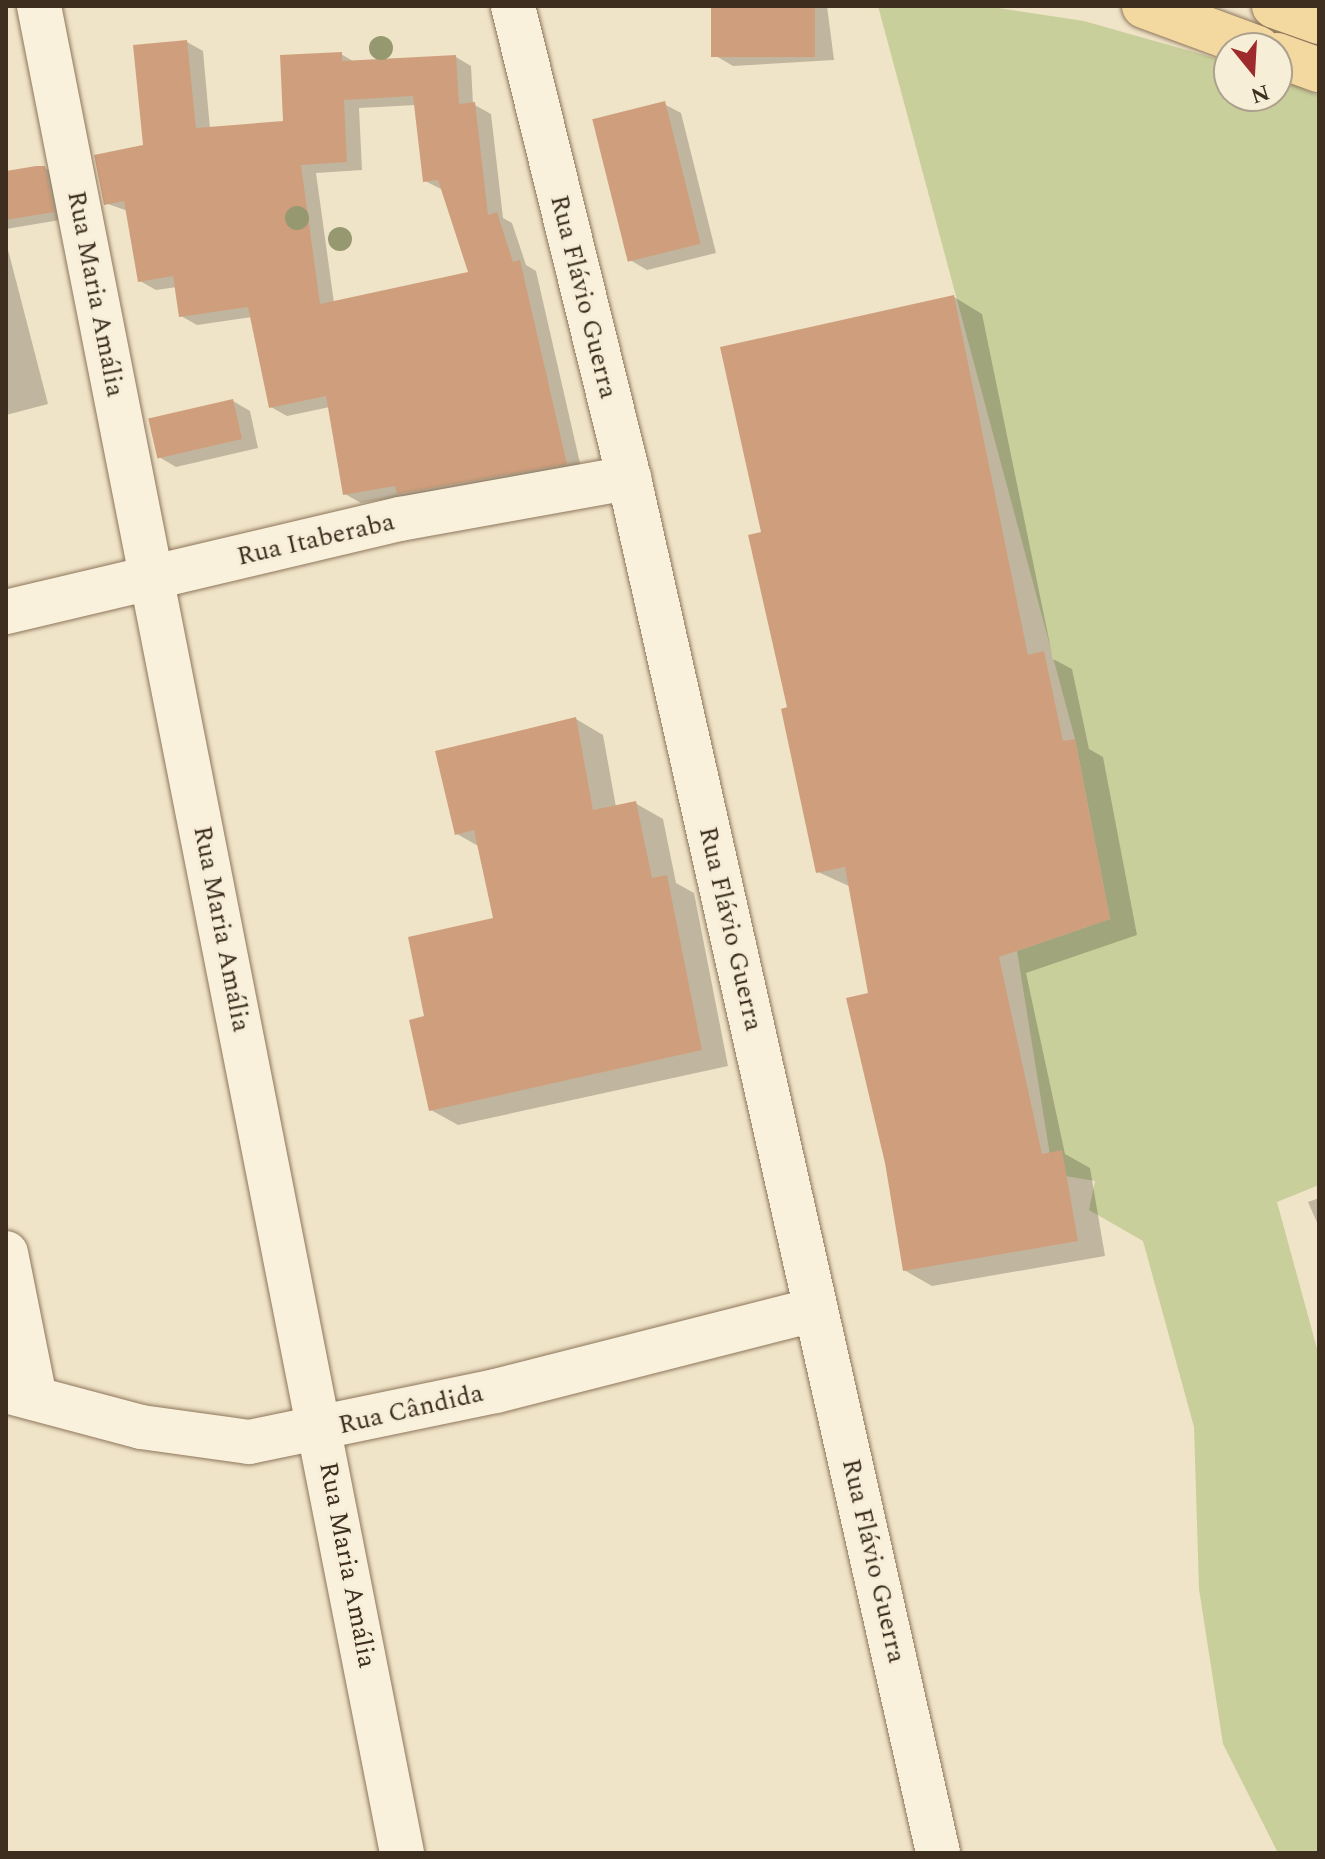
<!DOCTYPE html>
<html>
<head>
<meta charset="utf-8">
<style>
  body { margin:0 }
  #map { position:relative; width:1325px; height:1859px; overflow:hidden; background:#f0e4c8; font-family:Spectral,serif }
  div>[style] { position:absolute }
  .green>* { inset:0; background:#c9cf9b }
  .shadow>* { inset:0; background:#0003 }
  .building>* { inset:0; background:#cf9f7d; transform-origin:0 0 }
  .roads { filter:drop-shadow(0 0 2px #8d765c) drop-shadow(0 0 2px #8d765c) }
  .minor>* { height:44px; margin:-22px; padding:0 22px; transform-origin:22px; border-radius:22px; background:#faf1dc }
  .major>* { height:44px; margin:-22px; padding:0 22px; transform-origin:22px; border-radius:22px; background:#f3d9a0 }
  .trees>* { width:24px; height:24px; margin:-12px; border-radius:50%; background:#96986f }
  span { translate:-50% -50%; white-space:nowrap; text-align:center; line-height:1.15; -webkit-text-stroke:6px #f7eed8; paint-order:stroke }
  .street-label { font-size:26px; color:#3d2e20 }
  .frame { position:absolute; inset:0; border:8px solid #3d2e20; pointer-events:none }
  .north { position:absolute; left:1213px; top:32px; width:80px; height:80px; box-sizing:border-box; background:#f7eed8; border:2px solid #ada18e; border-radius:50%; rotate:162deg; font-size:22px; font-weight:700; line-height:32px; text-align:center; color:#3d2e20 }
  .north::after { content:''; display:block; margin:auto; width:28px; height:36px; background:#9e2a2b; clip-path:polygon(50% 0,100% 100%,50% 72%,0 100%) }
</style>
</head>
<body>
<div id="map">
  <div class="green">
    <i style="clip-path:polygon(878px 6px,985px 6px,1084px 21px,1229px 62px,1229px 96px,1277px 96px,1277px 76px,1319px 96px,1319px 1185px,1277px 1202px,1319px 1356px,1319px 1853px,1278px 1853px,1223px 1744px,1199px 1589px,1194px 1427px,1143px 1241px,1089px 1210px,1095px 1181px,1053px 1174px,1017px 951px,1110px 919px,1075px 739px)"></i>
  </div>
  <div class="shadow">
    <i style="clip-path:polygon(713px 6px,827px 6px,834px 60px,733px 66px,716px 56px)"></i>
    <i style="clip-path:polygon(evenodd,187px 42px,203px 51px,210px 129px,285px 123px,341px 54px,356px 63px,456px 57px,471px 66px,473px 104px,491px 114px,503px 218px,512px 223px,526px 265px,536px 271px,582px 472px,415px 502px,404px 496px,361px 503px,345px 494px,330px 407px,287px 416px,271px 407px,252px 317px,197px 325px,181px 316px,177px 287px,156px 290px,140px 281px,128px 211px,105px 203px,146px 147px,187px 42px,416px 105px,425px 181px,443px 190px,470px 274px,334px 303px,316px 173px,362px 170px,359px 108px,416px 105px)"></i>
    <i style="clip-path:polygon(664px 104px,681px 113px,716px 253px,647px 270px,630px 260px)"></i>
    <i style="clip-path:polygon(45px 168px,58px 176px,66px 219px,6px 229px,6px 174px)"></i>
    <i style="clip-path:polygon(6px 242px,48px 404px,6px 415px)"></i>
    <i style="clip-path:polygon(954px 297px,982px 314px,1053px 659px,1072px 669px,1089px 749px,1103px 757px,1137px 935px,1026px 973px,1065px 1154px,1090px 1168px,1105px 1256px,932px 1286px,904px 1270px,871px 995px,851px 887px,818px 872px,763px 534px)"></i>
    <i style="clip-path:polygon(233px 401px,250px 411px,258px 448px,176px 467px,159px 457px)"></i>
    <i style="clip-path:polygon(576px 719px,603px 735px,616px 807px,635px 803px,663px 819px,676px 883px,694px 893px,728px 1066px,458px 1125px,431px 1110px,426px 1018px,496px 920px,480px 847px,457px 834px)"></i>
    <i style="clip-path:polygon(1319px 1198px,1319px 1227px,1308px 1202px)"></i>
  </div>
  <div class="building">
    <i style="left:711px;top:6px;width:104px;height:51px"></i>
    <i style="clip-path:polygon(evenodd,187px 40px,196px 128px,283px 121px,280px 55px,342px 52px,342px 61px,456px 55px,459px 104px,475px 102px,488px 215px,497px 212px,513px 262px,520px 260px,567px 464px,397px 494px,395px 486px,343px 495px,326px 396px,269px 408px,248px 307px,179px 317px,173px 276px,138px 282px,124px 201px,104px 205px,94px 155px,143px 145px,133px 45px,187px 40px,413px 96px,423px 182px,438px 180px,468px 272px,320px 304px,301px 165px,347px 162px,344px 100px,413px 96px)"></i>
    <i style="left:665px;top:101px;width:147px;height:75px;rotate:76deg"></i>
    <i style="clip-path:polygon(36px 166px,45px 166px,54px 212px,6px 220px,6px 171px)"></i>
    <i style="clip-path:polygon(954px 295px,1028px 655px,1044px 651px,1063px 741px,1075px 739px,1110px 919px,999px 957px,1042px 1154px,1062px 1150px,1078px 1241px,903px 1271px,885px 1163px,846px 998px,868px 993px,845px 867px,816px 873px,781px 709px,787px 707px,748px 535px,761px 532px,720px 347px)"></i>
    <i style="left:233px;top:399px;width:41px;height:87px;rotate:77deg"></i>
    <i style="clip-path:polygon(576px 717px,593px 810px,636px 801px,652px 878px,667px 875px,702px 1050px,429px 1111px,409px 1020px,424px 1016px,408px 937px,493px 918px,474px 830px,455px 835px,435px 751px)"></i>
  </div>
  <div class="roads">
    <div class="minor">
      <i style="left:39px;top:6px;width:1882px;rotate:78.88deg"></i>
      <i style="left:513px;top:6px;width:486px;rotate:76.2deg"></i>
      <i style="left:629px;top:478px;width:1409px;rotate:77.33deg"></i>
      <i style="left:6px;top:612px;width:405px;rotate:-13.3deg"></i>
      <i style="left:400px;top:519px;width:233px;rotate:-10.2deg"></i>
      <i style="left:6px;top:1253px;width:148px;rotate:78.7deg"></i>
      <i style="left:6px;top:1391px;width:140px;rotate:14.9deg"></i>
      <i style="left:141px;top:1427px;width:109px;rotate:7.9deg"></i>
      <i style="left:249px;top:1442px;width:252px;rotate:-11.7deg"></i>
      <i style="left:496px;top:1391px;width:328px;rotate:-14.3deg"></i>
    </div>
    <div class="major">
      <i style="left:1144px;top:6px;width:121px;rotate:20.2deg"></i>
      <i style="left:1274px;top:6px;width:48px;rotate:19.6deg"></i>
      <i style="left:1277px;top:55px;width:45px;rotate:19.7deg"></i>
    </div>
  </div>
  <div class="trees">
    <i style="left:381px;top:48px"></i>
    <i style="left:297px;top:218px"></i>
    <i style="left:340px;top:239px"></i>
  </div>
  <div class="street-label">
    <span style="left:95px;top:294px;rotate:79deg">Rua Maria Amália</span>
    <span style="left:583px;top:297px;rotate:76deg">Rua Flávio Guerra</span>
    <span style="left:316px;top:540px;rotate:-13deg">Rua Itaberaba</span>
    <span style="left:221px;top:929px;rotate:79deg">Rua Maria Amália</span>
    <span style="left:730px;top:929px;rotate:77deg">Rua Flávio Guerra</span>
    <span style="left:411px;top:1410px;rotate:-13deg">Rua Cândida</span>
    <span style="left:873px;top:1561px;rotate:77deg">Rua Flávio Guerra</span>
    <span style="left:347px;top:1565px;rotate:79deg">Rua Maria Amália</span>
  </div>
  <div class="frame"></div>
  <div class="north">N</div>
</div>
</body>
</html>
